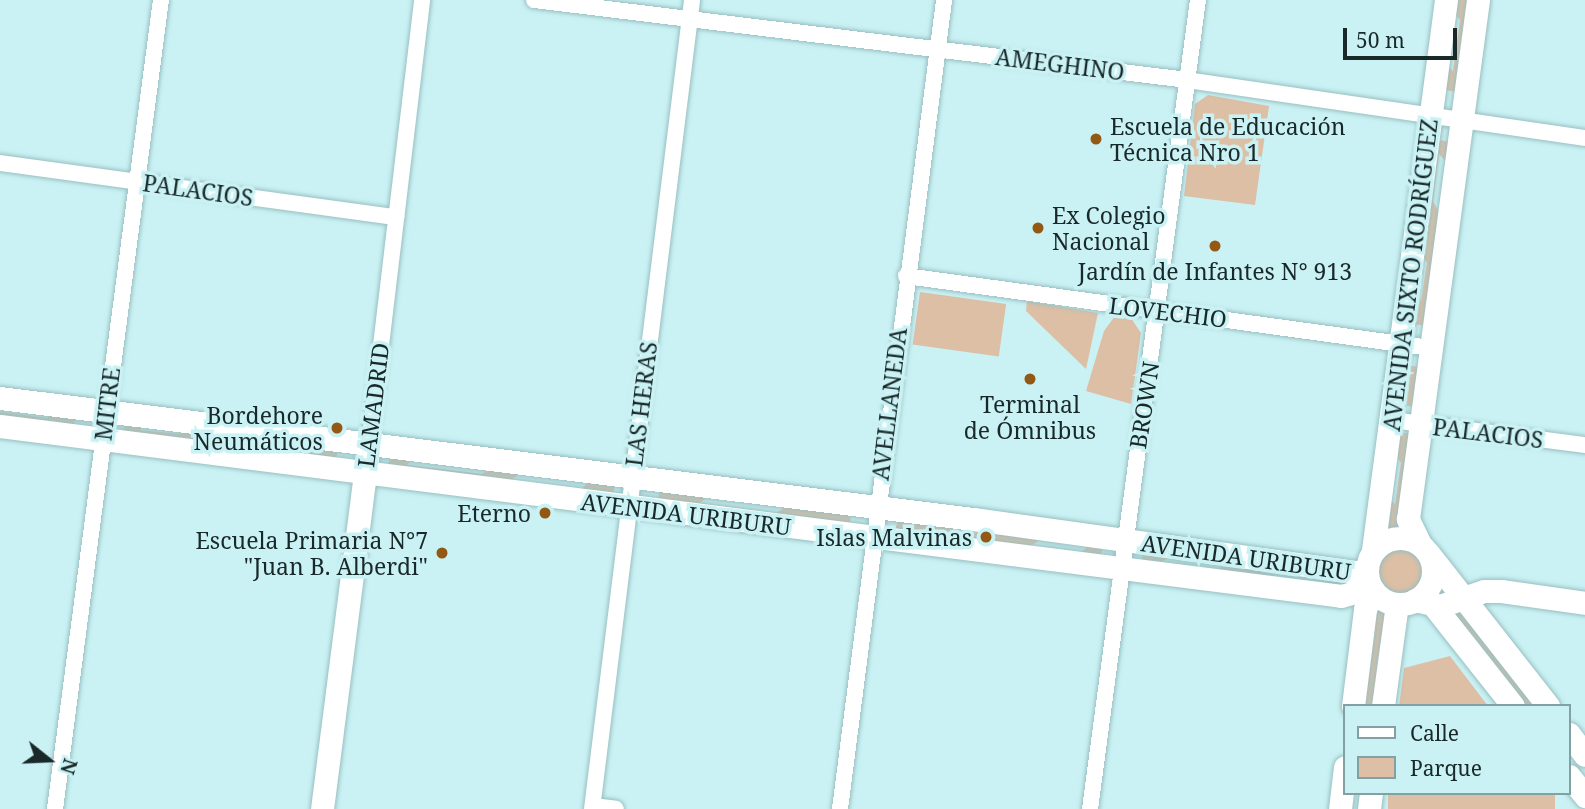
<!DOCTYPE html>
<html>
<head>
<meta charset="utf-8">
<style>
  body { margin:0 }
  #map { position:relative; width:1585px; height:809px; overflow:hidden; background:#caf2f4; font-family:"Noto Serif",serif }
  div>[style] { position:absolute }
  .green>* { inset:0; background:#dcbfa5; transform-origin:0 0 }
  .round { border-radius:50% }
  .roads { filter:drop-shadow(0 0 2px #98bfc1) drop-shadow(0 0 2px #98bfc1) }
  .street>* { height:16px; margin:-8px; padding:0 8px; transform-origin:8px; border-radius:8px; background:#fff }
  .secondary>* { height:23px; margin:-11.5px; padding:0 11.5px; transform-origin:11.5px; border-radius:11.5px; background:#fff }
  .secondary>.ring { margin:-11.5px; padding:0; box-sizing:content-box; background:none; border:23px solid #fff; border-radius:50% }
  .dots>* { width:19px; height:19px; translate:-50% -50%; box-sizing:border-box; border:4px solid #caf2f4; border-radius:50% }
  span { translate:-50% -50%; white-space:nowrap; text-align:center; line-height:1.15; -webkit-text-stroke:7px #caf2f4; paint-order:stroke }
  .street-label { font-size:23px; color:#192829 }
  .poi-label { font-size:23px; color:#192829 }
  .left { translate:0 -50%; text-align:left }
  .right { translate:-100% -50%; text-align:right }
  .legend { position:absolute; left:1343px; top:704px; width:228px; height:91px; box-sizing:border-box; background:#caf2f4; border:2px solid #83a1a3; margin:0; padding:9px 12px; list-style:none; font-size:21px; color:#192829 }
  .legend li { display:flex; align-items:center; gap:14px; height:35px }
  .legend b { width:35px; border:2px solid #83a1a3 }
  .north { position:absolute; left:14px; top:725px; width:70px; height:70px; -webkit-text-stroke:5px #caf2f4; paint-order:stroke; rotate:108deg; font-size:19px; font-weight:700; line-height:28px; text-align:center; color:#192829 }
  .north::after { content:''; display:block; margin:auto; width:24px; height:32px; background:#192829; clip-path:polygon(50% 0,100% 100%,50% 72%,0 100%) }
  .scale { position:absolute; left:1343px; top:28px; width:114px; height:32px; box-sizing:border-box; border:4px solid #192829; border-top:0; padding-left:9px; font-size:21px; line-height:24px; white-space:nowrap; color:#192829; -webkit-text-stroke:5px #caf2f4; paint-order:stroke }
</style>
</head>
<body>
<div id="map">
  <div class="green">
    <i style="clip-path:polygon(1451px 0,1470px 0,1457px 92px,1440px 89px,1443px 62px,1453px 71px,1460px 20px,1450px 8px)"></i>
    <i style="clip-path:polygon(1208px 95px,1269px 106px,1255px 205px,1184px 196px,1195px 104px)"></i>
    <i style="clip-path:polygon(1433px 139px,1451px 142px,1448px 164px,1439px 154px,1433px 201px,1441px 216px,1426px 326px,1409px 323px,1413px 291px,1421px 301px,1427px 263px,1419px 249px)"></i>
    <i style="left:920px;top:292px;width:87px;height:53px;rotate:8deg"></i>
    <i style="clip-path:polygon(1027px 301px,1098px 313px,1086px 369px,1026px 311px)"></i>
    <i style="clip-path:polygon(1115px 316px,1131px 318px,1141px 333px,1131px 404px,1086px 391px,1104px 331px)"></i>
    <i style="left:1403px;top:365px;width:18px;height:40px;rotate:6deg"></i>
    <i style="clip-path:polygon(58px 410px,76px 412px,74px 425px,0 416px,0 412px,47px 418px)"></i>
    <i style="clip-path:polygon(126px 418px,149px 421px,140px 430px,180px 434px,188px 427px,339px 446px,336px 459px,299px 455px,307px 446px,210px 432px,199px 442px,123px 432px)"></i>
    <i style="clip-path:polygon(1394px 432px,1412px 434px,1399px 530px,1386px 534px,1386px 495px,1395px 504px,1401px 463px,1392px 449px)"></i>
    <i style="clip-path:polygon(391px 453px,414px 456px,407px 465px,482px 474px,493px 466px,615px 482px,613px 496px,579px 491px,589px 482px,520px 473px,509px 482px,388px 466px)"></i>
    <i style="clip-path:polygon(660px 487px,711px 494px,700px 503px,776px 513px,790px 504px,851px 512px,850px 527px,658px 501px)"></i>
    <i style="clip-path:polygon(898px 518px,959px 526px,942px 539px,895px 533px)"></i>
    <i style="clip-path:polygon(980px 529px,1103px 545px,1100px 559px,1077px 556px,1087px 547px,1039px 540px,1026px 550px,965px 542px)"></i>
    <i class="round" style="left:1375px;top:547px;width:50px;height:50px"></i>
    <i style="clip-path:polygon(1144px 550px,1174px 554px,1161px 562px,1216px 570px,1232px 561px,1344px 576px,1340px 591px,1319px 588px,1332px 579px,1279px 571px,1266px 581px,1141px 565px)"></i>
    <i style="clip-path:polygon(1466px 606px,1536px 706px,1527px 706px,1472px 634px,1460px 629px,1447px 610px)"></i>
    <i style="left:1370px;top:611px;width:18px;height:96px;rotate:6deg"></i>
    <i style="clip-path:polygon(1450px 656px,1488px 706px,1399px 706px,1404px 668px)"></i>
    <i style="left:1388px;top:793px;width:167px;height:16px"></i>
  </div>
  <div class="roads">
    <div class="street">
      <i style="left:534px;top:0;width:658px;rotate:6.98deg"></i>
      <i style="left:1187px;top:80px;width:402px;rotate:8.3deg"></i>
      <i style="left:0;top:163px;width:400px;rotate:7.8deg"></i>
      <i style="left:906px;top:276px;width:529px;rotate:7.82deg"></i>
      <i style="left:1392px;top:420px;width:195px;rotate:7.4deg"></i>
      <i style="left:369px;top:446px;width:449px;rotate:-83.2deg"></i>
      <i style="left:593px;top:806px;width:23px;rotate:7deg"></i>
      <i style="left:55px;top:809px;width:816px;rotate:-82.54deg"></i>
      <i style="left:592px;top:809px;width:815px;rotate:-82.95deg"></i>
      <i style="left:840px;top:809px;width:816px;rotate:-82.67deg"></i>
      <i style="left:1090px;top:809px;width:816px;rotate:-82.4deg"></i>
    </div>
    <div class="secondary">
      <i style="left:0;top:398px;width:980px;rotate:7.09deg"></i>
      <i style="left:973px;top:519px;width:398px;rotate:7.9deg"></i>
      <i style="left:0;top:426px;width:1352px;rotate:7.22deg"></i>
      <i style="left:1341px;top:596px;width:31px;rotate:-15deg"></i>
      <i class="ring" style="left:1367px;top:538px;width:43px;height:43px"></i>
      <i style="left:1420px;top:544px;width:28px;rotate:-116deg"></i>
      <i style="left:1408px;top:519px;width:524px;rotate:-82.32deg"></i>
      <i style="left:1373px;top:550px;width:555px;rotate:-82.44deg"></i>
      <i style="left:1429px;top:554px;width:193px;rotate:51.9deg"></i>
      <i style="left:1415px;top:600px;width:26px;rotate:13deg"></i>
      <i style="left:1440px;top:606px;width:46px;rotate:-18.8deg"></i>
      <i style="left:1484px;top:591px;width:17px"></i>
      <i style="left:1501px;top:591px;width:85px;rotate:8.1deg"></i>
      <i style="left:1434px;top:606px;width:127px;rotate:51.7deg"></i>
      <i style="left:1353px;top:706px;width:98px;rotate:-82.9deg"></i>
      <i style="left:1365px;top:609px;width:20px;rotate:-66deg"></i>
      <i style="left:1383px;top:706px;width:103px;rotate:-82.2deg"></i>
      <i style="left:1569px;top:734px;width:26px;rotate:53deg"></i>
      <i style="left:1569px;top:776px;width:26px;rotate:51deg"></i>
      <i style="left:322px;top:809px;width:353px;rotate:-82.7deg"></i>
      <i style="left:1340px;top:809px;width:42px;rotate:-83.2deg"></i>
      <i style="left:1369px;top:809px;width:16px;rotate:-83deg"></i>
    </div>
  </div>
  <div class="dots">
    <i style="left:1096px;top:139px;background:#925814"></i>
    <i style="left:1038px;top:228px;background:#925814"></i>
    <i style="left:1215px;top:246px;background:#925814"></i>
    <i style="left:1030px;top:379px;background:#925814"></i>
    <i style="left:337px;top:428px;background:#925814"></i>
    <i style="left:545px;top:513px;background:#925814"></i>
    <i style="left:986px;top:537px;background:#925814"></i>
    <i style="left:442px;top:553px;background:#925814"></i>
  </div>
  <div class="street-label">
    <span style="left:1060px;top:64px;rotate:7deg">AMEGHINO</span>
    <span style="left:198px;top:190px;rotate:8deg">PALACIOS</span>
    <span style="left:1410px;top:275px;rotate:-83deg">AVENIDA SIXTO RODRÍGUEZ</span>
    <span style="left:1168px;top:312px;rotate:7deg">LOVECHIO</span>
    <span style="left:107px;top:404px;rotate:-83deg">MITRE</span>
    <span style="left:641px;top:404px;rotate:-83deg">LAS HERAS</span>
    <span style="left:889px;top:404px;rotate:-83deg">AVELLANEDA</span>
    <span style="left:373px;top:405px;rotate:-83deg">LAMADRID</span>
    <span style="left:1144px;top:405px;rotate:-81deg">BROWN</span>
    <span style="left:1488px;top:433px;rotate:7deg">PALACIOS</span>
    <span style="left:686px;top:514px;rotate:7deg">AVENIDA URIBURU</span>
    <span style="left:1246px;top:557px;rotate:8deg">AVENIDA URIBURU</span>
  </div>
  <div class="poi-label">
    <span class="left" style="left:1110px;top:139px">Escuela de Educación<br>Técnica Nro 1</span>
    <span class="left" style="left:1052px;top:228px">Ex Colegio<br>Nacional</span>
    <span style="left:1215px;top:271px">Jardín de Infantes N° 913</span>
    <span style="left:1030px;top:417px">Terminal<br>de Ómnibus</span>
    <span class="right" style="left:323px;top:428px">Bordehore<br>Neumáticos</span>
    <span class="right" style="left:531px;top:513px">Eterno</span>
    <span class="right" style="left:972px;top:537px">Islas Malvinas</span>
    <span class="right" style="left:428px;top:553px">Escuela Primaria N°7<br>"Juan B. Alberdi"</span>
  </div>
  <ul class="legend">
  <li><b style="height:9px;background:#fff"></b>Calle</li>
  <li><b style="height:19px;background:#dcbfa5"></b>Parque</li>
  </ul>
  <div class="north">N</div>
  <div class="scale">50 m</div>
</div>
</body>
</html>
